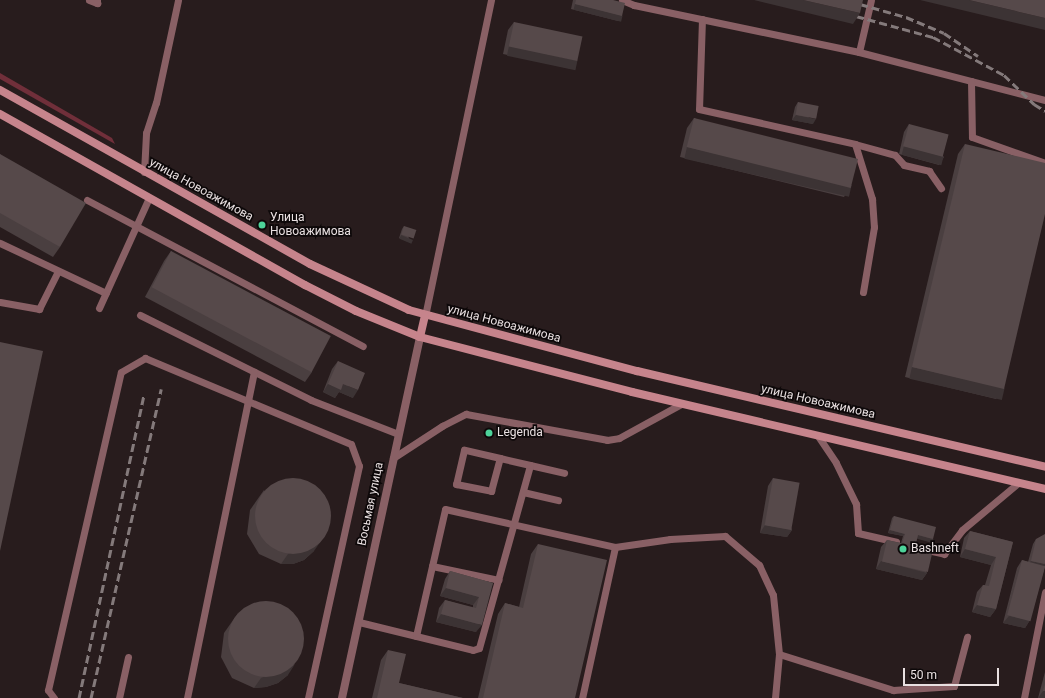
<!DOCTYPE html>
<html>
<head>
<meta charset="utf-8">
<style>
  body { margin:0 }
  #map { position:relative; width:1045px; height:698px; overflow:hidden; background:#281c1d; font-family:Roboto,sans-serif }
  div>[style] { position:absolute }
  .green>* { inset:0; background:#702f3a }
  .service>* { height:7px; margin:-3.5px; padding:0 3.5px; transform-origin:3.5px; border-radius:3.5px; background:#896065 }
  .tertiary>* { height:8px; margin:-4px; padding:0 4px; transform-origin:4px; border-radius:4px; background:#896065 }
  .secondary>* { height:8px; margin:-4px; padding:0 4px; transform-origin:4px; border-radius:4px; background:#c6848c }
  .rail>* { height:3px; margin-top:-1.5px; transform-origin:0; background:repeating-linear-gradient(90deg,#847a7b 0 8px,transparent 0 12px) }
  .wall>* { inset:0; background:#4a3f40 }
  .shaded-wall>* { inset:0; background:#3c3334; transform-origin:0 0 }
  .building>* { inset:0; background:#56494a; transform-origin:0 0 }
  .round { border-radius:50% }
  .dots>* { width:11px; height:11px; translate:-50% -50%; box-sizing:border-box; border:2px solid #0d0809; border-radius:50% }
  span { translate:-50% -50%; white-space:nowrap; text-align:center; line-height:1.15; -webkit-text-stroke:3.5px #0d0809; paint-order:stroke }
  .street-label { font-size:12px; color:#e9e0e1 }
  .poi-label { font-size:12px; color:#e9e0e1 }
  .left { translate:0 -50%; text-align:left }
  .scale { position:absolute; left:903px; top:668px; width:96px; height:18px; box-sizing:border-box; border:2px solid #e9e0e1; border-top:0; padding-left:5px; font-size:12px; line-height:14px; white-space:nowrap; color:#e9e0e1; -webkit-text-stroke:3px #0d0809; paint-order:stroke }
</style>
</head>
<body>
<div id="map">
  <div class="green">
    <i style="clip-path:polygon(0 73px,112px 138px,115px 144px,0 79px)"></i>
  </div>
  <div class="service">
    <i style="left:89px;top:0;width:9px;rotate:21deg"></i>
    <i style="left:97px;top:3px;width:3px;rotate:-90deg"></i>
    <i style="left:622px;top:0;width:13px;rotate:23deg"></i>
    <i style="left:634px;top:5px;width:230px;rotate:11.8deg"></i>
    <i style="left:859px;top:52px;width:192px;rotate:14.5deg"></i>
    <i style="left:702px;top:19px;width:90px;rotate:91.9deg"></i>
    <i style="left:699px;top:109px;width:160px;rotate:12.6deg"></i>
    <i style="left:855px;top:144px;width:58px;rotate:72.8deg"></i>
    <i style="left:872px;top:199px;width:28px;rotate:86deg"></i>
    <i style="left:874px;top:227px;width:66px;rotate:99.6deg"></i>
    <i style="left:859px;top:52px;width:53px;rotate:-77deg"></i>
    <i style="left:971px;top:81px;width:56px;rotate:89deg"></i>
    <i style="left:972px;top:137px;width:77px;rotate:19.6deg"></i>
    <i style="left:855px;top:144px;width:41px;rotate:15.4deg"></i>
    <i style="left:895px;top:155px;width:13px;rotate:48deg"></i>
    <i style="left:904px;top:165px;width:26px;rotate:13deg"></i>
    <i style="left:929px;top:171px;width:21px;rotate:55deg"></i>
    <i style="left:144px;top:172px;width:39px;rotate:-87deg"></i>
    <i style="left:146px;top:133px;width:32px;rotate:-72deg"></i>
    <i style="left:156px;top:103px;width:105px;rotate:-77.9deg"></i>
    <i style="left:87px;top:200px;width:312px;rotate:27.9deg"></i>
    <i style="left:0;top:243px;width:117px;rotate:25.3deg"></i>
    <i style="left:0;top:302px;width:40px;rotate:10deg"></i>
    <i style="left:39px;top:309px;width:42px;rotate:-63.4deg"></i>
    <i style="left:99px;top:308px;width:121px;rotate:-65.6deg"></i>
    <i style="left:140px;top:315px;width:191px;rotate:26.4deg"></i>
    <i style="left:311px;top:400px;width:93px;rotate:21.3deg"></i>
    <i style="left:425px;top:316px;width:323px;rotate:-78.2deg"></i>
    <i style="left:818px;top:436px;width:32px;rotate:56deg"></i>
    <i style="left:836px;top:463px;width:46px;rotate:64deg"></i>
    <i style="left:856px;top:504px;width:29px;rotate:86deg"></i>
    <i style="left:858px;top:533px;width:39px;rotate:13deg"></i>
    <i style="left:393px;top:458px;width:59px;rotate:-33.1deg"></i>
    <i style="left:442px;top:426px;width:27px;rotate:-27deg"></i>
    <i style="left:466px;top:414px;width:143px;rotate:10.4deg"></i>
    <i style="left:607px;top:440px;width:12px;rotate:-9deg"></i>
    <i style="left:619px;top:438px;width:71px;rotate:-28.7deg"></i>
    <i style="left:530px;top:465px;width:35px;rotate:13deg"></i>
    <i style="left:523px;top:492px;width:36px;rotate:13deg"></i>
    <i style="left:615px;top:547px;width:56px;rotate:-8.3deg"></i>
    <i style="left:670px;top:539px;width:55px;rotate:-3.1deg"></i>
    <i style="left:725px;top:536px;width:45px;rotate:40.5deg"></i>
    <i style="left:759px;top:565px;width:33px;rotate:65deg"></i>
    <i style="left:773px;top:595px;width:59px;rotate:84.2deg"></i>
    <i style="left:779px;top:654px;width:44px;rotate:95.2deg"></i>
    <i style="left:923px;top:549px;width:22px;rotate:13deg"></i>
    <i style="left:944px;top:554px;width:30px;rotate:-53deg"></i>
    <i style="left:962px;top:530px;width:73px;rotate:-40deg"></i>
    <i style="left:432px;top:566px;width:68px;rotate:11.8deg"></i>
    <i style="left:359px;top:622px;width:117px;rotate:13.8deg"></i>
    <i style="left:473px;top:650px;width:6px;rotate:-18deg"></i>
    <i style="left:479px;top:648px;width:190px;rotate:-74.4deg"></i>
    <i style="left:530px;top:465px;width:31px;rotate:-167deg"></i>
    <i style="left:500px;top:458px;width:37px;rotate:-167deg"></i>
    <i style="left:464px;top:450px;width:35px;rotate:103deg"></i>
    <i style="left:456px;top:484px;width:36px;rotate:11deg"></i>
    <i style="left:491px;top:491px;width:34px;rotate:-75deg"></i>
    <i style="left:416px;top:636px;width:130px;rotate:-77.1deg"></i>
    <i style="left:445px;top:509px;width:174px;rotate:12.6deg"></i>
    <i style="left:615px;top:547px;width:155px;rotate:102.3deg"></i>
    <i style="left:779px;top:654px;width:120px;rotate:17.5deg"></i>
    <i style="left:893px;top:690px;width:61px;rotate:-3.8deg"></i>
    <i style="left:954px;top:686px;width:51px;rotate:-75.1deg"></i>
    <i style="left:54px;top:698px;width:10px;rotate:-127deg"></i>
    <i style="left:48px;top:690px;width:326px;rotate:-77.1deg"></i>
    <i style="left:121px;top:372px;width:28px;rotate:-30deg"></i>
    <i style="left:145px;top:358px;width:223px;rotate:22.7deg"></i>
    <i style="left:351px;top:444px;width:23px;rotate:70deg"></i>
    <i style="left:359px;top:466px;width:238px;rotate:102.4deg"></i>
    <i style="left:119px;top:698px;width:42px;rotate:-77.6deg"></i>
    <i style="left:187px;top:698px;width:333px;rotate:-78.4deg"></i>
    <i style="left:1024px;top:698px;width:108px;rotate:-78.8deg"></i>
  </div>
  <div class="tertiary">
    <i style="left:342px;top:698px;width:369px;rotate:-77.8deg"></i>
  </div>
  <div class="secondary">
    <i style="left:0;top:90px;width:355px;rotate:29.3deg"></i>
    <i style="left:310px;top:264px;width:109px;rotate:24.9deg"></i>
    <i style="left:409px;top:310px;width:236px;rotate:15deg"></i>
    <i style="left:637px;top:371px;width:419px;rotate:13.2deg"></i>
    <i style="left:0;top:114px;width:350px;rotate:29.3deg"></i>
    <i style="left:305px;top:285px;width:57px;rotate:27deg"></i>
    <i style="left:356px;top:311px;width:69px;rotate:22.1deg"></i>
    <i style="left:420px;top:337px;width:219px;rotate:14.5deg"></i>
    <i style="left:632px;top:392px;width:424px;rotate:13.2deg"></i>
    <i style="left:420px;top:337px;width:22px;rotate:-77deg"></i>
  </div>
  <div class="rail">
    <i style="left:860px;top:4px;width:48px;rotate:15.8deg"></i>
    <i style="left:906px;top:17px;width:41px;rotate:22.8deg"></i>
    <i style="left:944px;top:33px;width:41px;rotate:34.1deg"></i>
    <i style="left:856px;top:16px;width:80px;rotate:15.3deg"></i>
    <i style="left:933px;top:37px;width:81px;rotate:28.2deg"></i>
    <i style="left:1004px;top:75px;width:42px;rotate:44deg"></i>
    <i style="left:1034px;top:104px;width:13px;rotate:32deg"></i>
    <i style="left:79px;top:698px;width:310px;rotate:-77.9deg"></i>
    <i style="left:91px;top:698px;width:317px;rotate:-77.2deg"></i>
  </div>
  <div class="wall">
    <i style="clip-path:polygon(573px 0,613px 0,622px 16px,618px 21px,571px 9px)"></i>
    <i style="clip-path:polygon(514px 22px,572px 69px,503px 54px,508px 30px)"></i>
    <i style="clip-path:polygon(798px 102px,813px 124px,792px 120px,795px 107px)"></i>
    <i style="clip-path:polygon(694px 118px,851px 186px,844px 197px,680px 157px,687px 128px)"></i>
    <i style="clip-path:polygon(909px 124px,944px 157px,939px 165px,899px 154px,904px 132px)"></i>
    <i style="clip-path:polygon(965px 144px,1004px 389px,996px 399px,905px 377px,958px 154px)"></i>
    <i style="clip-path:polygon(0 154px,60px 247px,53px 257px,0 227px)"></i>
    <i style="clip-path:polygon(404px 226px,411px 243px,399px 238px,402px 229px)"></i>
    <i style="clip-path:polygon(171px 251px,312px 372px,305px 382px,145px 297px,164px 261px)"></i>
    <i style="clip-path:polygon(338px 361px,353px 398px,339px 392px,335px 398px,323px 392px,332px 369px)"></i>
    <i style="clip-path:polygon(773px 478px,792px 530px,787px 537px,760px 533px,768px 486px)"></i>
    <i style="clip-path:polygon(264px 490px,314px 551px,304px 560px,293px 564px,281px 564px,259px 554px,247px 534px,250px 510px)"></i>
    <i style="clip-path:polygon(894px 516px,933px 539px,931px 542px,917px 538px,915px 547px,927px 573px,922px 580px,876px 569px,881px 547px,887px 540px,901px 543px,903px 536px,888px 533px,892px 518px)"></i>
    <i style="clip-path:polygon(970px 531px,1013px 542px,996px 609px,990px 617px,972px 612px,977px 592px,983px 585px,985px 585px,991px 565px,960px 557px,964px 538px)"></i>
    <i style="clip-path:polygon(1036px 539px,1045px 566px,1030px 620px,1025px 628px,1003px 623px,1017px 568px,1022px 560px,1028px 562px,1033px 544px)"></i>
    <i style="clip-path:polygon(538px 544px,575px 698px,478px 698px,498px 614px,505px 603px,519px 607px,531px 554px)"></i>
    <i style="clip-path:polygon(450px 571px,493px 583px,476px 632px,436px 622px,439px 608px,445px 600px,473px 608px,473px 605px,440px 596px,445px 579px)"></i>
    <i style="clip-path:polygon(238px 613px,288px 675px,278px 683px,266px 687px,254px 688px,232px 678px,221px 657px,224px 633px)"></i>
    <i style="clip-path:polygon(388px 650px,399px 683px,463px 698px,372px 698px,381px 660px)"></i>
    <i style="clip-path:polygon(1045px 672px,1045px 698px,1038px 698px)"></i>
  </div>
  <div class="shaded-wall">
    <i style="clip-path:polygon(754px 0,803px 0,860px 13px,853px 24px)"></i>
    <i style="clip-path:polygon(920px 0,969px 0,1045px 18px,1045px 30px)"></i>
    <i style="left:575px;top:4px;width:49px;height:6px;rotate:14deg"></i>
    <i style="left:509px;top:46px;width:70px;height:10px;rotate:12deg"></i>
    <i style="clip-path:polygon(796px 115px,816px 119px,813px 124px,792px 120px)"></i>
    <i style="left:904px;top:146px;width:41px;height:9px;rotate:15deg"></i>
    <i style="left:687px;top:147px;width:169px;height:12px;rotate:13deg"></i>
    <i style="left:401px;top:235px;width:13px;height:4px;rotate:23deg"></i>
    <i style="left:912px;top:367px;width:95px;height:12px;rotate:13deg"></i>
    <i style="clip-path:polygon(328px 384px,343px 384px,358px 390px,353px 398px,339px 392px,335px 398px,323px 392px)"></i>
    <i style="clip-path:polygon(765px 525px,792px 530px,787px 537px,760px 533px)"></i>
    <i style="clip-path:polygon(890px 530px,905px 534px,903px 536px,888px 533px)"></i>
    <i style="left:918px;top:535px;width:16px;height:4px;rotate:15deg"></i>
    <i style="clip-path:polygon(321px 541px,314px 551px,304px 560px,293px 564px,281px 564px,288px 554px)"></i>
    <i style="clip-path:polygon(965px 549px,996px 557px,991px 565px,960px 557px)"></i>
    <i style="clip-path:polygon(881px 561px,927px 573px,922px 580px,876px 569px)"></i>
    <i style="clip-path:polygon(1031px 561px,1045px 564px,1045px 566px,1042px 569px,1027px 566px)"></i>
    <i style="clip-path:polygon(446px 588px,479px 597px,473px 605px,440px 596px)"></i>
    <i style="clip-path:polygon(977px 605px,996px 609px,990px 617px,972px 612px)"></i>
    <i style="clip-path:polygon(441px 614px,482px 625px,476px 632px,436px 622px)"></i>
    <i style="clip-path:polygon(1009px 616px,1030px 620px,1025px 628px,1003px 623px)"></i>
    <i style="clip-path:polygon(295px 664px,288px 675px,278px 683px,266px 687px,254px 688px,261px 678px)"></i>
    <i style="clip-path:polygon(1043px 691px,1045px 691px,1045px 698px,1038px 698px)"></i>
  </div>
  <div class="building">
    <i style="clip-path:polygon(576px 0,613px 0,625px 3px,622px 16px,575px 4px)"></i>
    <i style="clip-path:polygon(803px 0,863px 0,860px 13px)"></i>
    <i style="clip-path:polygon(969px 0,1045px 0,1045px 18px)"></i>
    <i style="left:514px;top:22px;width:70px;height:25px;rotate:12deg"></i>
    <i style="left:798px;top:102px;width:21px;height:13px;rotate:11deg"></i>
    <i style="left:694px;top:118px;width:169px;height:30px;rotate:14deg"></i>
    <i style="left:909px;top:124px;width:41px;height:23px;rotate:15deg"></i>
    <i style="clip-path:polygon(965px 144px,1045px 163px,1045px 214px,1004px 389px,912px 367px)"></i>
    <i style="clip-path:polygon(0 154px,86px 203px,60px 247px,0 213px)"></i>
    <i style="left:404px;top:226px;width:13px;height:9px;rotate:18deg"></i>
    <i style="left:171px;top:251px;width:181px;height:41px;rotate:28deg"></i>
    <i style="clip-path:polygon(0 342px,43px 351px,0 551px)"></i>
    <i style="clip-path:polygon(338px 361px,365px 373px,358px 390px,343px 384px,341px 390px,328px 384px)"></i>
    <i style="left:773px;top:478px;width:27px;height:48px;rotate:10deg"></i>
    <i class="round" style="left:255px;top:478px;width:76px;height:76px"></i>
    <i style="clip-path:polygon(894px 516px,936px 527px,933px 539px,918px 535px,915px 547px,902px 543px,905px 534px,890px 530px)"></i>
    <i style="clip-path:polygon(970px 531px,1013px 542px,996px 609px,977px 605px,983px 585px,989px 586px,996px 557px,965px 549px)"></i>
    <i style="clip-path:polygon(1045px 534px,1045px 564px,1031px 561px,1036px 539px)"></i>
    <i style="left:887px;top:540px;width:47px;height:22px;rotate:13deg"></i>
    <i style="clip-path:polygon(538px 544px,607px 560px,575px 698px,483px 698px,505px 603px,523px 608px)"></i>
    <i style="left:1022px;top:560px;width:24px;height:57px;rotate:15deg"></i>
    <i style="clip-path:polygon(450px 571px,493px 583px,482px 625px,441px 614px,445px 600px,476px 608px,479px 597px,446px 588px)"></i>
    <i class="round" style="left:228px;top:601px;width:76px;height:76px"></i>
    <i style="clip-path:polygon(388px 650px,406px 654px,399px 683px,463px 698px,377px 698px)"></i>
    <i style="clip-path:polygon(1045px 684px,1045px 691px,1043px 691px)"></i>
  </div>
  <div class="dots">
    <i style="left:262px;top:225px;background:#4dd39a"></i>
    <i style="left:489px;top:433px;background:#4dd39a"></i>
    <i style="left:903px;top:549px;background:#4dd39a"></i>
  </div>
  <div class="street-label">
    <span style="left:201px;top:190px;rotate:29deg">улица Новоажимова</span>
    <span style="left:504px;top:324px;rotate:15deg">улица Новоажимова</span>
    <span style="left:818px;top:402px;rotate:13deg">улица Новоажимова</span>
    <span style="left:371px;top:504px;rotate:-78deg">Восьмая улица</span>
  </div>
  <div class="poi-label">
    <span class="left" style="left:270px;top:225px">Улица<br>Новоажимова</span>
    <span class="left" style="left:497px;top:433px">Legenda</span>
    <span class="left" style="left:911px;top:549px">Bashneft</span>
  </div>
  <div class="scale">50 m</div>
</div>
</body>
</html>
